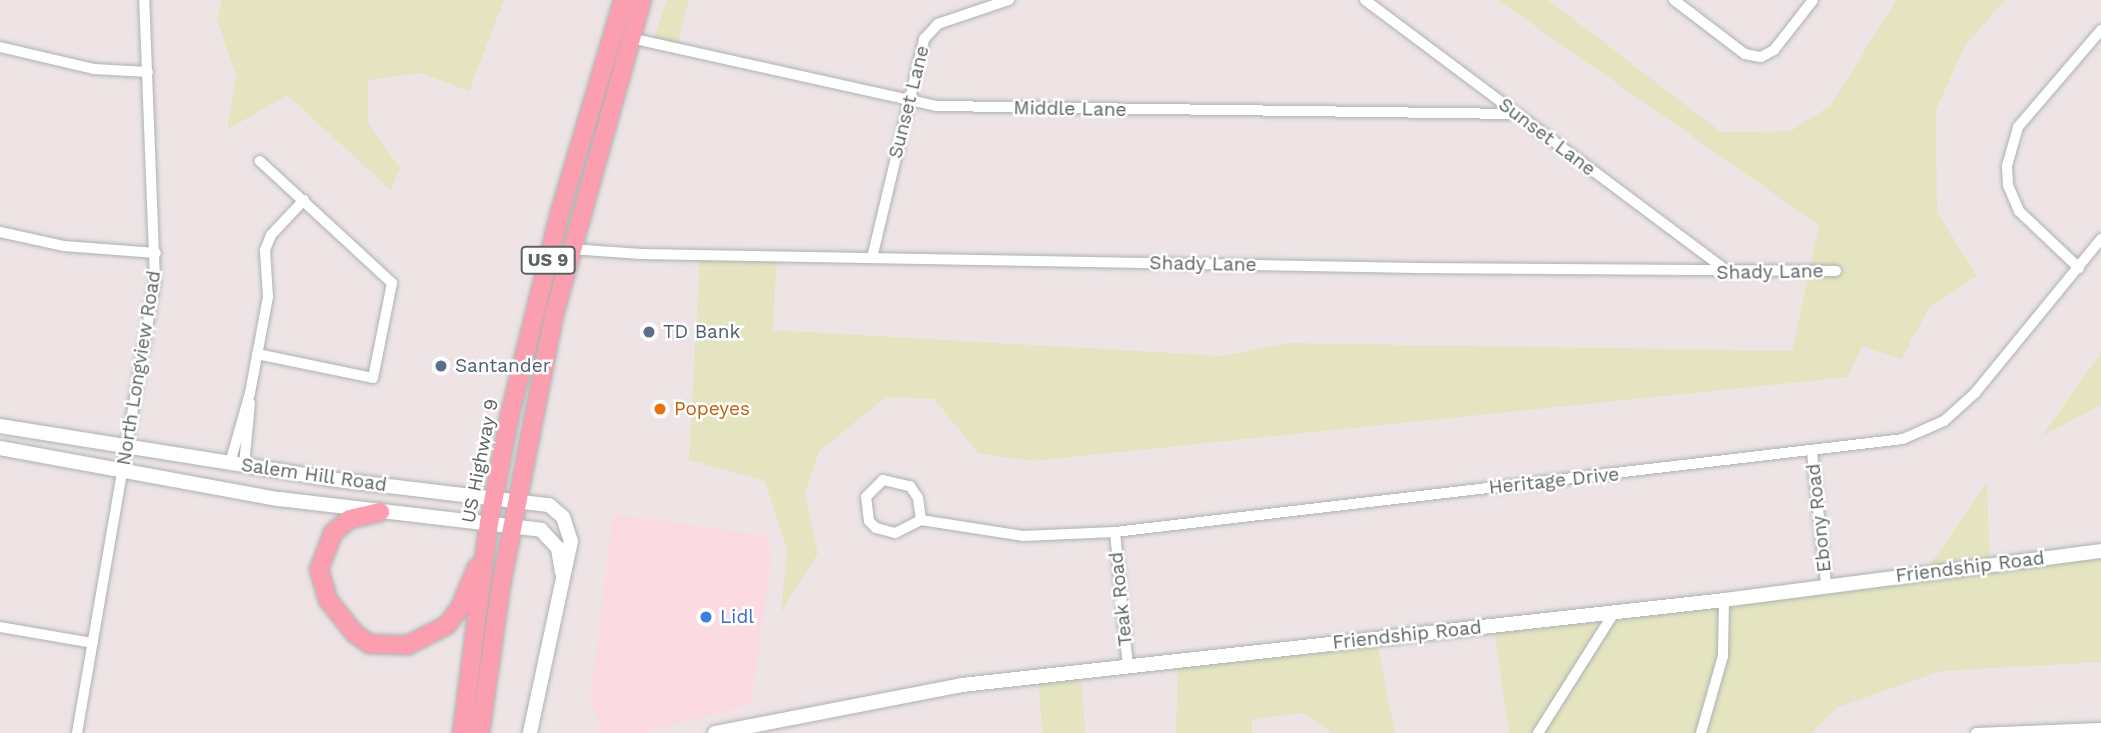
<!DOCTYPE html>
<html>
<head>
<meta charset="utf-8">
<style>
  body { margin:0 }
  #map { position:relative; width:2101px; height:733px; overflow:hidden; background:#eee4e6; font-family:"Work Sans",sans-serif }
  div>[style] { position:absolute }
  .commercial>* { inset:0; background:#fcdae2 }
  .green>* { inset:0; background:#e4e4c1; transform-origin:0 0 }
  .roads { filter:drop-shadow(0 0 2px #adb3b1) drop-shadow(0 0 2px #adb3b1) }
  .minor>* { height:10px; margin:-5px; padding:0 5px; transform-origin:5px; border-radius:5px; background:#fff }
  .tertiary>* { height:14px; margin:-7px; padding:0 7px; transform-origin:7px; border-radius:7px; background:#fff }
  .trunk>* { height:18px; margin:-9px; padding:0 9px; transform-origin:9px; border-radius:9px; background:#fa9eb0 }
  .dots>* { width:19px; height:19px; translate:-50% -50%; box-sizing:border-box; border:4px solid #fff; border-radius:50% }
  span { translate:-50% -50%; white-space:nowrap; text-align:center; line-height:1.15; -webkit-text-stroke:5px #fff; paint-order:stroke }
  .shield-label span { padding:2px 5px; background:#fff; border:2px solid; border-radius:5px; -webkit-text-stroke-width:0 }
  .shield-label { font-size:18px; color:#5c6360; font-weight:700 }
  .street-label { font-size:19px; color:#5c6360 }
  .service-label { font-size:19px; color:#4e5e75 }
  .left { translate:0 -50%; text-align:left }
  .food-label { font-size:19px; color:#c56008 }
  .shop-label { font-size:19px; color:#366cbe }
</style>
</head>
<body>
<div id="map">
  <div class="commercial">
    <i style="clip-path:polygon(613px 514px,769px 536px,771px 561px,751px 704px,642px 733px,600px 733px,595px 710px,589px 709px)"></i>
  </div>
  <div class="green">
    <i style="clip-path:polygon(222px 0,504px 0,469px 91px,420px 73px,368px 80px,368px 123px,400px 168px,391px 190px,287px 95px,227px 130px,236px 76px,217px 19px)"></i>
    <i style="clip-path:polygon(667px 0,689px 0,676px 50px,652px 44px)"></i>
    <i style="clip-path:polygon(1498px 0,1548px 0,1721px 132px,1791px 131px,1831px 105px,1896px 0,2005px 0,1966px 44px,1936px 109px,1937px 212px,1977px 276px,1930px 307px,1901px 359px,1862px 346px,1848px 377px,1033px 461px,979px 454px,934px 399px,886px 397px,819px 451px,805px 494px,818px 553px,781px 613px,787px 550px,765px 481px,689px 460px,700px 256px,777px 254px,773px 330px,1223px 356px,1286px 343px,1792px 351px,1819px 225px)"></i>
    <i style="clip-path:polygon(2101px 353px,2101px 405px,2042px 436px)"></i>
    <i style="clip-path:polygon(1987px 483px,1990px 566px,2101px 549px,2101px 662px,1941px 671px,1838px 707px,1812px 733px,1509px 733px,1493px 622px,1925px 572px)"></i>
    <i style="clip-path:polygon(1376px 636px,1395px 733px,1332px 733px,1303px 713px,1252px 719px,1252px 733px,1176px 733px,1178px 659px)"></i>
    <i style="left:1081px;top:671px;width:62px;height:43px;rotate:86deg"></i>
  </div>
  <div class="roads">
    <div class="minor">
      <i style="left:1365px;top:0;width:456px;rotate:36.8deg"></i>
      <i style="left:1674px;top:0;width:89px;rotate:37.3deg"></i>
      <i style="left:1745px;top:54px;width:16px;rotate:11deg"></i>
      <i style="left:1761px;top:57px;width:15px;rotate:-28deg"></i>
      <i style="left:1774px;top:50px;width:63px;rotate:-52deg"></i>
      <i style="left:630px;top:38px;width:313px;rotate:12.5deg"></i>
      <i style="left:936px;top:106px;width:580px;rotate:0.79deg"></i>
      <i style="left:0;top:47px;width:97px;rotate:13.2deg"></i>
      <i style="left:94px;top:69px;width:54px;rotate:3.2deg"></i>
      <i style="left:0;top:232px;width:66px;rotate:12.3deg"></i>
      <i style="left:64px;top:246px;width:92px;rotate:4.4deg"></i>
      <i style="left:571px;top:249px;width:70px;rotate:4.1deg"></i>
      <i style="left:641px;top:254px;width:776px;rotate:1.03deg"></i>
      <i style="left:1417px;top:268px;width:419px;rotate:0.4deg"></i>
      <i style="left:872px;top:258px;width:225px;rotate:-76.6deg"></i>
      <i style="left:924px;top:39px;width:21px;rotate:-47deg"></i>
      <i style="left:938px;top:24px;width:75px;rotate:-18.7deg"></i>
      <i style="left:2079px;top:268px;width:83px;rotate:-136.5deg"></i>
      <i style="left:2019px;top:211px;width:28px;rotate:-113deg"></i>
      <i style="left:2008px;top:185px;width:19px;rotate:-93deg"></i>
      <i style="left:2007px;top:166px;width:41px;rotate:-74.2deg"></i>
      <i style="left:2018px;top:127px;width:128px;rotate:-49.4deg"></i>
      <i style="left:257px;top:354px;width:118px;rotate:11.7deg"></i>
      <i style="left:373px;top:378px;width:97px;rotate:-78.7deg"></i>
      <i style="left:392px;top:283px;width:180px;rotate:-137.3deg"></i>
      <i style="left:1812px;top:452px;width:133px;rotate:83.9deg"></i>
      <i style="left:230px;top:463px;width:73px;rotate:-74.1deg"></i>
      <i style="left:250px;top:393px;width:98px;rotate:-79.4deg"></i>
      <i style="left:268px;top:297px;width:47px;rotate:-93.7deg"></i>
      <i style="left:265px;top:250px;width:16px;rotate:-68deg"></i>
      <i style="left:271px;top:235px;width:48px;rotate:-46.7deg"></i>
      <i style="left:244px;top:465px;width:62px;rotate:-84.5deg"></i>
      <i style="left:883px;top:480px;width:28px;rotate:13deg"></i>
      <i style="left:910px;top:486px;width:14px;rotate:56deg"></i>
      <i style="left:918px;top:498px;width:22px;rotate:82deg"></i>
      <i style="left:921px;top:520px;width:29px;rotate:153deg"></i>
      <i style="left:895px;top:533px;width:20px;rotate:-165deg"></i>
      <i style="left:876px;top:528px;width:10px;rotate:-135deg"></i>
      <i style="left:869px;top:521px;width:24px;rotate:-97deg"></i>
      <i style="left:866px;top:497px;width:24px;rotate:-45deg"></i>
      <i style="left:921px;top:520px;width:103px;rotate:8.9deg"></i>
      <i style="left:1023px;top:536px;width:92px;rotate:-2.5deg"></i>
      <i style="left:1115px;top:532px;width:793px;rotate:-6.73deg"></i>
      <i style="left:1903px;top:439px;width:45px;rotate:-23.7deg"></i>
      <i style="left:1944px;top:421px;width:42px;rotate:-42.1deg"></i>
      <i style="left:1975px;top:393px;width:199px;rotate:-50.7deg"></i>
      <i style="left:1115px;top:532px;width:136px;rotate:84.5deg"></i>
      <i style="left:0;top:627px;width:94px;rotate:9.8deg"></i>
      <i style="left:77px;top:733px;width:459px;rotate:-80.2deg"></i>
      <i style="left:155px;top:281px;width:281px;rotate:-92.2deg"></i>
      <i style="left:1538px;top:733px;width:142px;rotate:-57.7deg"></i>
      <i style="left:1701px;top:733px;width:80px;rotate:-74.1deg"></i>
      <i style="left:1723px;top:656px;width:56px;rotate:-89deg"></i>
      <i style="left:1976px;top:733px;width:125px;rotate:-2.3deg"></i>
    </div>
    <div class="tertiary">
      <i style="left:0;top:426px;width:342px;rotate:9.1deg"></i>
      <i style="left:338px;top:480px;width:212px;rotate:6.8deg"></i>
      <i style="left:549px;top:505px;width:18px;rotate:41deg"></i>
      <i style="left:563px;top:517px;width:25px;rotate:72deg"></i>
      <i style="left:571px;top:541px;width:196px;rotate:102.1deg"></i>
      <i style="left:0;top:448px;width:284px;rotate:10.4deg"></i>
      <i style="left:279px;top:499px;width:264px;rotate:6.7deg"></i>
      <i style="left:541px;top:530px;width:25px;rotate:47deg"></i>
      <i style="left:558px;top:548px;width:24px;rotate:81deg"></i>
      <i style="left:715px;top:733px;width:252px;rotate:-11deg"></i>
      <i style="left:962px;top:685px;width:767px;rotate:-6.36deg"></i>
      <i style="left:1724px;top:600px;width:380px;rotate:-7.4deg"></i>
    </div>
    <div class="trunk">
      <i style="left:380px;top:512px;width:31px;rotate:167deg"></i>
      <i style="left:350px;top:519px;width:22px;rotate:141deg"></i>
      <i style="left:333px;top:533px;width:39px;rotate:111deg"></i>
      <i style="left:319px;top:569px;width:32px;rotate:74deg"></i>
      <i style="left:328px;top:600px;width:43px;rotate:51.5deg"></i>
      <i style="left:355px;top:634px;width:18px;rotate:34deg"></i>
      <i style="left:370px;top:644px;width:38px;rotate:2deg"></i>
      <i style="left:408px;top:645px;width:44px;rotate:-27.1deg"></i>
      <i style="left:447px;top:625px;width:21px;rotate:-53deg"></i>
      <i style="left:460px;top:608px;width:44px;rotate:-67.5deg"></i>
      <i style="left:462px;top:733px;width:212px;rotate:-82.7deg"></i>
      <i style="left:489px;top:523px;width:111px;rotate:-79.1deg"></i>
      <i style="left:510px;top:414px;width:208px;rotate:-76.1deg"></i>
      <i style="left:560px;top:212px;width:221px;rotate:-73.4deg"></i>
      <i style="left:480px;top:733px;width:149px;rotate:-81.9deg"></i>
      <i style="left:501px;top:585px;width:279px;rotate:-78.9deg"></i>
      <i style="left:555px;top:311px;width:323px;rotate:-74.4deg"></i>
    </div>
  </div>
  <div class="dots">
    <i style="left:649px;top:332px;background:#5c6f8a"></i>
    <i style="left:441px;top:366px;background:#5c6f8a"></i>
    <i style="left:660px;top:409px;background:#e8710a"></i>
    <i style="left:706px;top:617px;background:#3f7fe0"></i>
  </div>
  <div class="shield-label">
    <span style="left:548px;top:260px">US 9</span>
  </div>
  <div class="street-label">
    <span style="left:909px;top:102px;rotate:-76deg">Sunset Lane</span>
    <span style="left:1070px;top:109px;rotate:1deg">Middle Lane</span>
    <span style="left:1547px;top:137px;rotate:37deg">Sunset Lane</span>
    <span style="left:1203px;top:264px;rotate:1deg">Shady Lane</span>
    <span style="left:1770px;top:272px;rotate:-1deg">Shady Lane</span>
    <span style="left:139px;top:368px;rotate:-81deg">North Longview Road</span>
    <span style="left:480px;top:461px;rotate:-79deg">US Highway 9</span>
    <span style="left:314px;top:475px;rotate:8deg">Salem Hill Road</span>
    <span style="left:1554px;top:481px;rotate:-6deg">Heritage Drive</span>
    <span style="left:1819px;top:518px;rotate:-96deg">Ebony Road</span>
    <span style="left:1970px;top:567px;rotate:-7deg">Friendship Road</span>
    <span style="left:1121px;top:599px;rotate:-96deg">Teak Road</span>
    <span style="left:1407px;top:635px;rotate:-6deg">Friendship Road</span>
  </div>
  <div class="service-label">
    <span class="left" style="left:663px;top:332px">TD Bank</span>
    <span class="left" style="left:455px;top:366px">Santander</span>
  </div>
  <div class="food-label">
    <span class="left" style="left:674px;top:409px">Popeyes</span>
  </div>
  <div class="shop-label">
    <span class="left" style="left:720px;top:617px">Lidl</span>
  </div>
</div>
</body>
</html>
